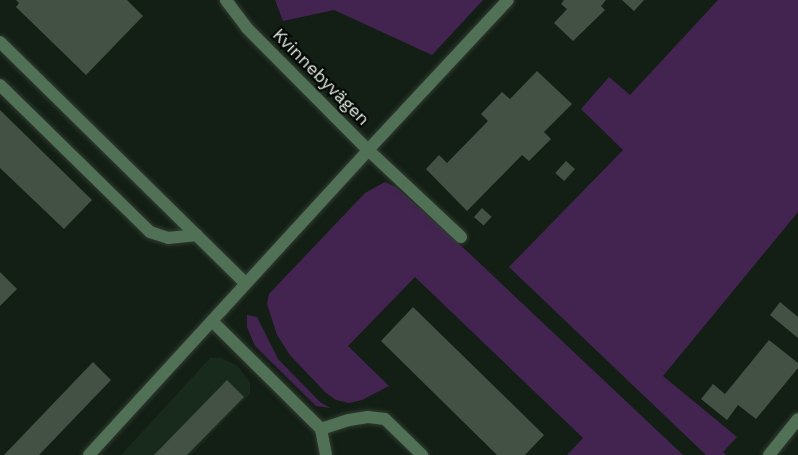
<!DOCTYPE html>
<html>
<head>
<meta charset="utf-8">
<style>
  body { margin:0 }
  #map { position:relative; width:798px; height:455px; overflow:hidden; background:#131f15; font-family:"Work Sans",sans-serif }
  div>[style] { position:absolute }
  .built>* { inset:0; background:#182a1b }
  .green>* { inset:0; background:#432451 }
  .building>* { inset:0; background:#435145; transform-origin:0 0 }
  .roads { filter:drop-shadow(0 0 2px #303b31) drop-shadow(0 0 2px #303b31) }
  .lane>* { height:12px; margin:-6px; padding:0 6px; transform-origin:6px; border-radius:6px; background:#517156 }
  .street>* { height:12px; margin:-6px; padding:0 6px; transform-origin:6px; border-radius:6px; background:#517156 }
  span { translate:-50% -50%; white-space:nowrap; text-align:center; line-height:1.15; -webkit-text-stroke:4.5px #040804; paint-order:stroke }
  .street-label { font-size:18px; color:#dfe7e0 }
</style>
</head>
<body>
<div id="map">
  <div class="built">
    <i style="clip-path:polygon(210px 358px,221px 358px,238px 366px,250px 383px,250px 394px,191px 455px,121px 455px)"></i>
  </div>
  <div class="green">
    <i style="clip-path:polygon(275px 0,483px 0,432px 55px,334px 10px,283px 21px)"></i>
    <i style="clip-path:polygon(718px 0,798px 0,798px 212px,663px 376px,737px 437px,723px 452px,726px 455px,706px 455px,509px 267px,623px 150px,581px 109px,609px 77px,630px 95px)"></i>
    <i style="clip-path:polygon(385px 182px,396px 187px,453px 238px,683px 455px,567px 455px,583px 438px,415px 277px,348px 346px,389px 386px,362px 400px,349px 403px,336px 400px,325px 392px,290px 355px,277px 335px,267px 304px,269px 294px,365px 193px)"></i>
    <i style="clip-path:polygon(247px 315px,257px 317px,278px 359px,320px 402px,330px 408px,316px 406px,255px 346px,247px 327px)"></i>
  </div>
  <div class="building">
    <i style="clip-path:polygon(16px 0,127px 0,143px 16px,86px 75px,16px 7px,19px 3px)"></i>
    <i style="clip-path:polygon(564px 0,606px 0,601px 6px,605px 10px,573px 41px,554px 23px,567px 9px,561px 4px)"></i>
    <i style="clip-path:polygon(622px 0,644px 0,634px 11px)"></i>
    <i style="clip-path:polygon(537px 71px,572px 104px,544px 132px,551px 139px,529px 161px,522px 155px,467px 211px,426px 169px,439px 155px,447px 163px,488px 121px,481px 114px,502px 92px,510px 99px)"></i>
    <i style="clip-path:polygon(0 110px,92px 200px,64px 229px,0 168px)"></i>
    <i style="left:566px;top:161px;width:12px;height:16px;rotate:42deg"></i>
    <i style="left:482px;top:208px;width:13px;height:12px;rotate:42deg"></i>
    <i style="clip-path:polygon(0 272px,17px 289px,0 306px)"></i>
    <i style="clip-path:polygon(780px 302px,798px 317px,798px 338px,770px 315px)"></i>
    <i style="clip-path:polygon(413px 307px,544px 435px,525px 455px,497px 455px,381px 341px)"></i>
    <i style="clip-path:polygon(769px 340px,798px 363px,798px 368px,756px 419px,738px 405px,727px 420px,701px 399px,713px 384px,725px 394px)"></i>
    <i style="clip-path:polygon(93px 362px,111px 380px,39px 455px,4px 455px)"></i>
    <i style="clip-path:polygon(227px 380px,244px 397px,187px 455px,154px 455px)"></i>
  </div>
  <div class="roads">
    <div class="lane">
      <i style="left:461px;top:237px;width:127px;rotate:-136.9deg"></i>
      <i style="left:368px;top:150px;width:205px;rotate:-47deg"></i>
    </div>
    <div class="street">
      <i style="left:0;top:42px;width:344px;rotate:44.5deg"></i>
      <i style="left:0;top:85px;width:210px;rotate:44.4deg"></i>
      <i style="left:150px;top:232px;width:19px;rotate:18deg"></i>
      <i style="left:168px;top:238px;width:29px;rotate:-6deg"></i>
      <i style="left:212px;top:321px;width:153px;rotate:44.7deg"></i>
      <i style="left:321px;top:429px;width:26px;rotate:79deg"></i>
      <i style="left:321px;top:429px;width:29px;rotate:-18deg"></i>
      <i style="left:349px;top:420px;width:19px;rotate:-9deg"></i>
      <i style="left:368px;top:417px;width:17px;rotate:7deg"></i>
      <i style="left:385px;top:419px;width:52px;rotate:44.2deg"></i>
      <i style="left:89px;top:455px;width:413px;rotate:-47.5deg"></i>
      <i style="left:368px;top:150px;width:172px;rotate:-134.8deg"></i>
      <i style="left:247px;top:28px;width:35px;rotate:-127deg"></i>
      <i style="left:769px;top:455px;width:46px;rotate:-51.1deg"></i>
    </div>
  </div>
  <div class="street-label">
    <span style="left:321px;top:77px;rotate:45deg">Kvinnebyvägen</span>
  </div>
</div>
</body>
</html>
